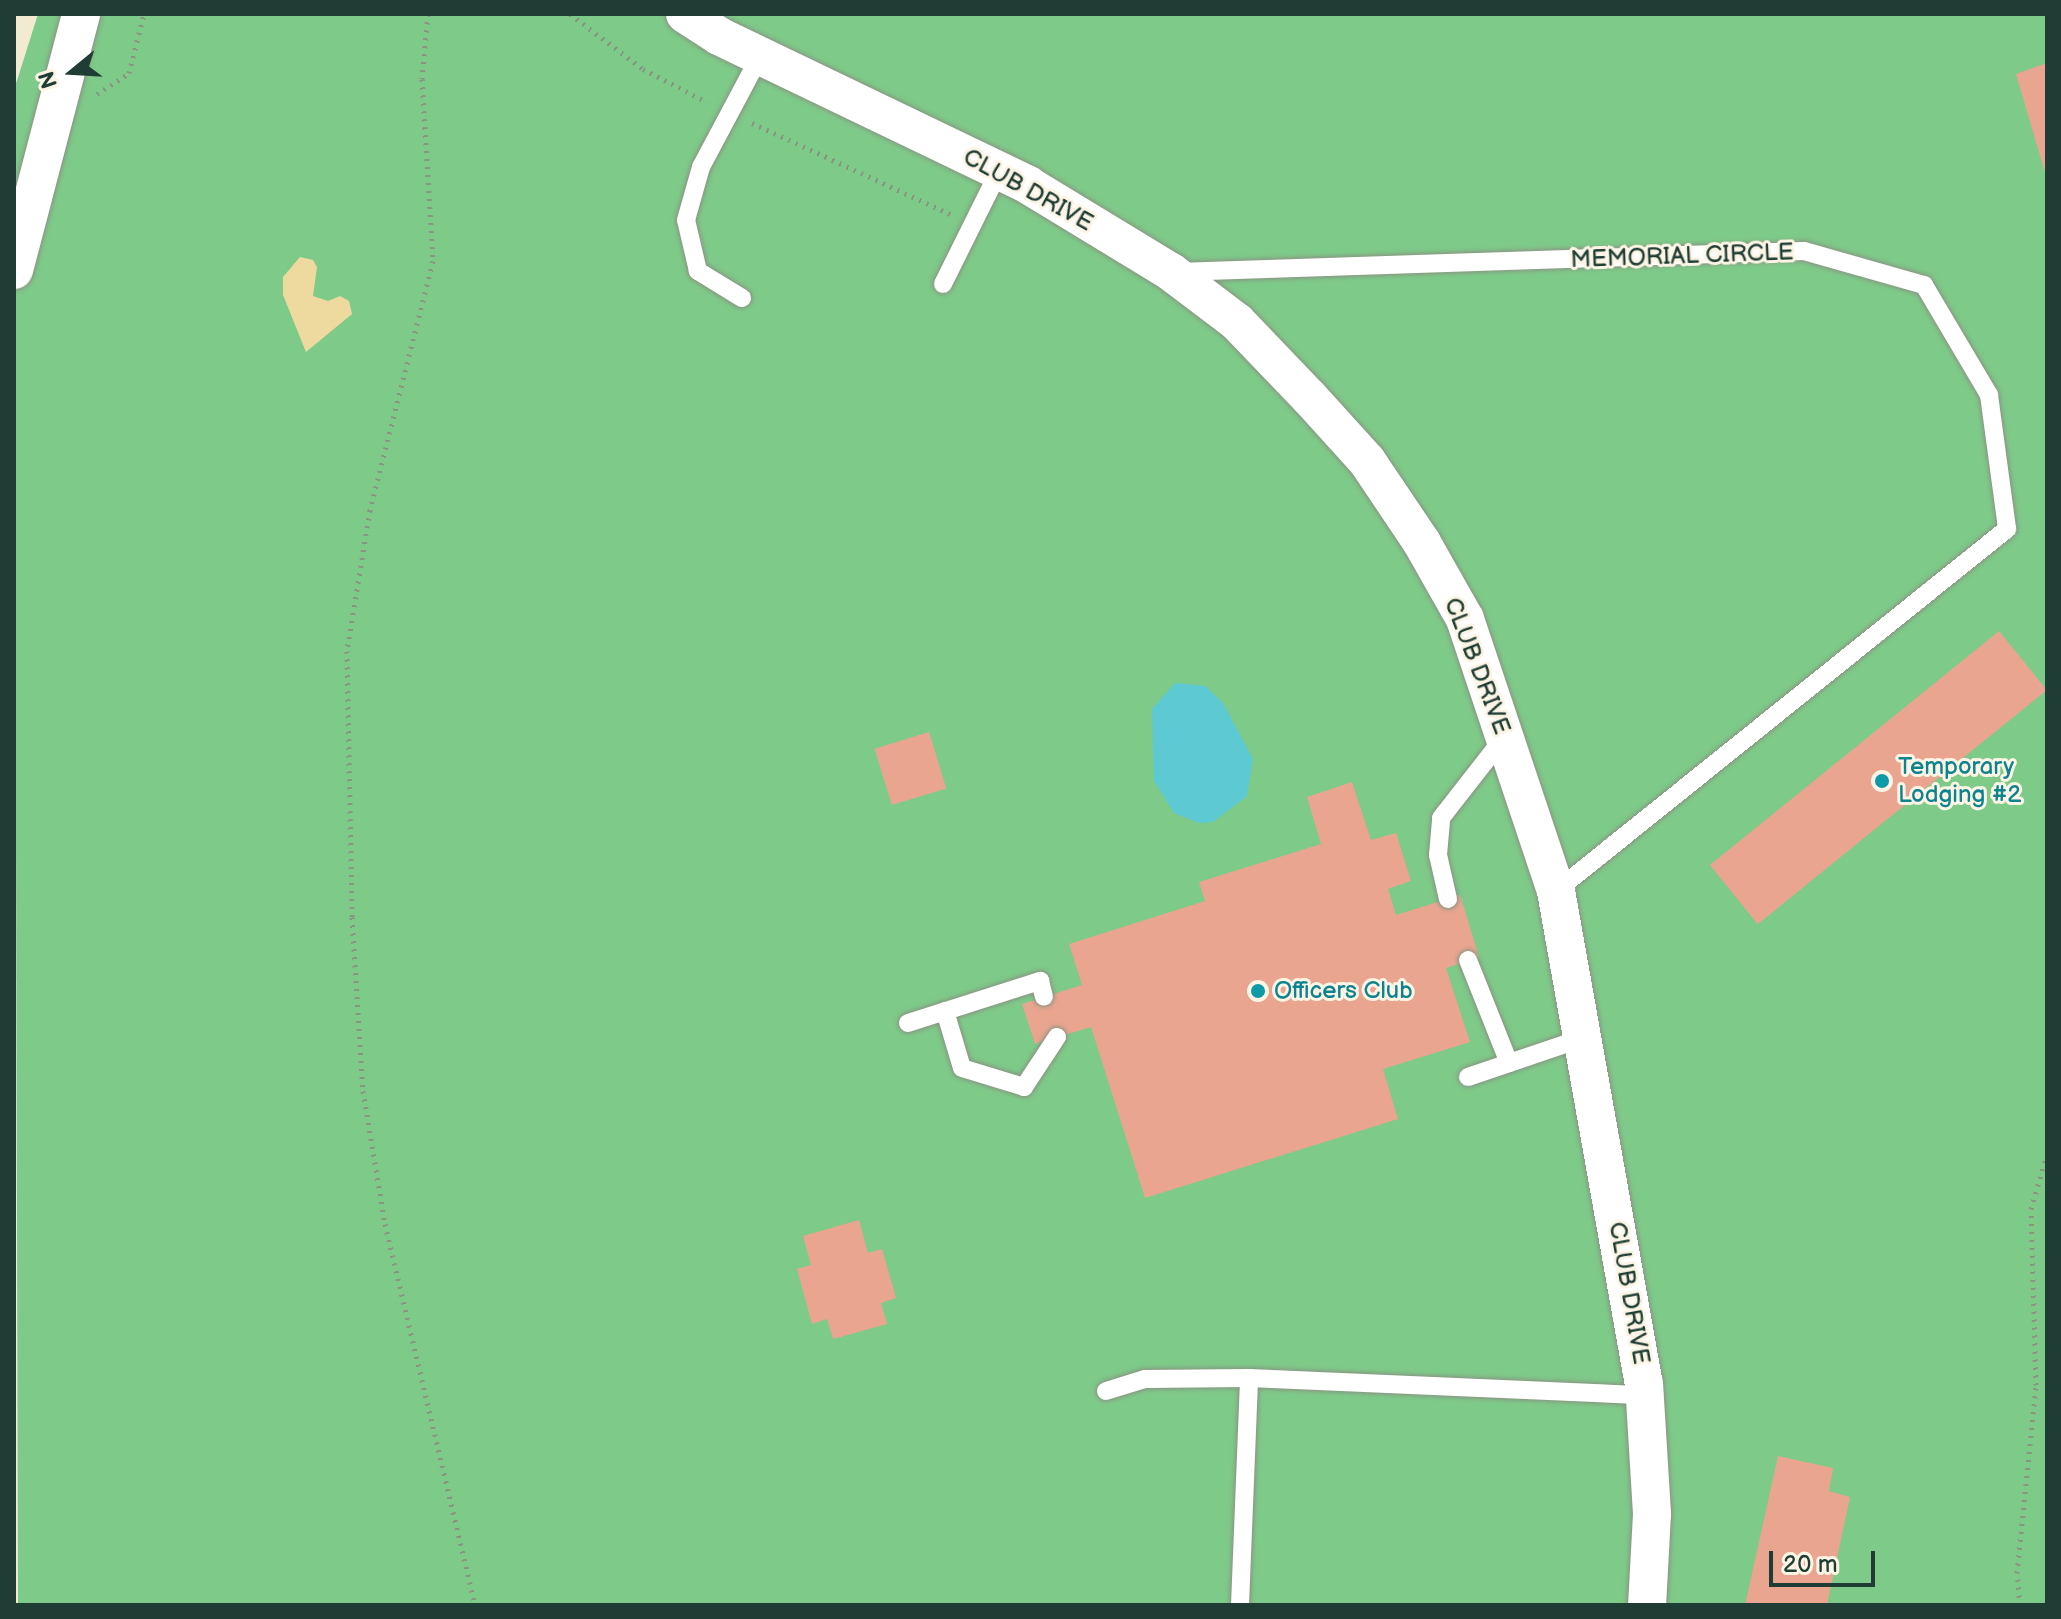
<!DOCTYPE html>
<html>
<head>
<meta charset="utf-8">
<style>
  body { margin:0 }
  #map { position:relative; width:2061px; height:1619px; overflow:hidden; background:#f3ebd1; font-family:"Balsamiq Sans",sans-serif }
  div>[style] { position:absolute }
  .green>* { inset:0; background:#7eca89 }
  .sand>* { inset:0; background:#eeda9e }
  .water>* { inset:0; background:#5dc9d3 }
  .building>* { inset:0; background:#e9a590; transform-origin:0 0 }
  .path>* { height:5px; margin-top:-2.5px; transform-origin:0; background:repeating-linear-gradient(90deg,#899482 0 2px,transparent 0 8px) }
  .roads { filter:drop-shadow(0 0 2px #899482) drop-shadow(0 0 2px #899482) }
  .service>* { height:18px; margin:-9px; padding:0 9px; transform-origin:9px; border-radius:9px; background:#fff }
  .minor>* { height:38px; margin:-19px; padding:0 19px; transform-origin:19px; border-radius:19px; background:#fff }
  .dots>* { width:22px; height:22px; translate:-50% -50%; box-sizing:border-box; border:4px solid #fcf5e5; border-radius:50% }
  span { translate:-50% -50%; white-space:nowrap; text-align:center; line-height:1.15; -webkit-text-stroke:6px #fcf5e5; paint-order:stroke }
  .street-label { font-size:24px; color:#1f3d34 }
  .culture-label { font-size:24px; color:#0d838f }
  .left { translate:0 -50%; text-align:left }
  .frame { position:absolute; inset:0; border:16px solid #1f3d34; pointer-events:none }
  .north { position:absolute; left:32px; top:32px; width:80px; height:80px; -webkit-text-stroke:6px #fcf5e5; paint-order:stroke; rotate:252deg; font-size:22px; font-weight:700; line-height:32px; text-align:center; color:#1f3d34 }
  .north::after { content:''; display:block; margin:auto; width:28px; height:36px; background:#1f3d34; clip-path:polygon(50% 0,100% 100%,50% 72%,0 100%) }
  .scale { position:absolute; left:1769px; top:1551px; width:106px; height:36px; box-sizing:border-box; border:4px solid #1f3d34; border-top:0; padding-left:10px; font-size:24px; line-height:28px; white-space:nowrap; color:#1f3d34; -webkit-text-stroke:6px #fcf5e5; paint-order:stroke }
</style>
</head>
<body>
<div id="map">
  <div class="green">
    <i style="clip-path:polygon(38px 14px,2047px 14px,2047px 1605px,18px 1605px,14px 90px)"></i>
  </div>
  <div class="sand">
    <i style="clip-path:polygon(300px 257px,313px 260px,317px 267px,313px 296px,328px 301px,340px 296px,349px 301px,352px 314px,306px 352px,283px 295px,283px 277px)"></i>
  </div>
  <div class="water">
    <i style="clip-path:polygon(1175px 683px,1205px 686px,1223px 703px,1253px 759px,1247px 796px,1213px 822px,1199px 823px,1174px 813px,1154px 781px,1152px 709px)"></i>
  </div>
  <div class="building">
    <i style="clip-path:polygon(2047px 63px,2047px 176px,2046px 176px,2016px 74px)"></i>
    <i style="left:1999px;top:631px;width:76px;height:372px;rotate:51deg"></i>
    <i style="left:929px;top:732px;width:59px;height:57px;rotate:73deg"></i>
    <i style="clip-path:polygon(1352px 782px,1371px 840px,1396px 833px,1411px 881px,1388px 889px,1396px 915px,1460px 895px,1479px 957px,1446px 968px,1470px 1042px,1383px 1069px,1398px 1119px,1145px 1198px,1091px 1027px,1035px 1044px,1022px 1004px,1082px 985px,1069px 944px,1205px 901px,1199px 882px,1321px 844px,1307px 797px)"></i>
    <i style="clip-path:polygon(859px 1220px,868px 1253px,882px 1249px,896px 1298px,881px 1303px,887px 1324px,833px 1339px,827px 1319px,812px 1324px,797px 1269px,811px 1265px,803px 1236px)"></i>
    <i style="clip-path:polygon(1778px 1456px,1833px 1468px,1829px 1491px,1850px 1497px,1827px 1605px,1745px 1605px)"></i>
  </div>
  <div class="path">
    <i style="left:428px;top:14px;width:65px;rotate:95.3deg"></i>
    <i style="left:422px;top:79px;width:182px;rotate:86.5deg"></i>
    <i style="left:433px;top:261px;width:257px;rotate:104.2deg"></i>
    <i style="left:370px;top:510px;width:143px;rotate:99.3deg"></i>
    <i style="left:347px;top:651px;width:266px;rotate:88.9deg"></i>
    <i style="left:352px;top:917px;width:174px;rotate:86.4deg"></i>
    <i style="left:363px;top:1091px;width:135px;rotate:80.6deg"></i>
    <i style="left:385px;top:1224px;width:391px;rotate:76.7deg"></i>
    <i style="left:570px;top:14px;width:91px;rotate:37deg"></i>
    <i style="left:643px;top:69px;width:72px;rotate:27.3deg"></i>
    <i style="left:97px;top:94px;width:38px;rotate:-33deg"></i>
    <i style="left:129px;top:73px;width:61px;rotate:-75.7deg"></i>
    <i style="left:752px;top:123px;width:218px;rotate:24.7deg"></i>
    <i style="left:2020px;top:1605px;width:32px;rotate:-95deg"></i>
    <i style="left:2017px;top:1573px;width:189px;rotate:-84.2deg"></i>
    <i style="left:2036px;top:1385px;width:176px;rotate:-91.6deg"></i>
    <i style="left:2031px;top:1209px;width:56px;rotate:-73.5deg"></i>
  </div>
  <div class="roads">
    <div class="service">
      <i style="left:1177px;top:272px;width:627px;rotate:-1.92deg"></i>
      <i style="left:1804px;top:251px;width:125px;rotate:15.8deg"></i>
      <i style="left:1924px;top:285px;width:128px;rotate:59.4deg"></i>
      <i style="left:1989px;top:395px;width:135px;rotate:82.3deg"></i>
      <i style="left:2007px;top:529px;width:578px;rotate:141.25deg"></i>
      <i style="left:943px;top:284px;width:126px;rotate:-63.6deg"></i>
      <i style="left:742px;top:298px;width:52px;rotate:-148.5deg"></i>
      <i style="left:698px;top:271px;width:52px;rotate:-103.2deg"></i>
      <i style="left:686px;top:220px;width:55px;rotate:-74.2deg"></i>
      <i style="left:701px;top:167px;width:126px;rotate:-62deg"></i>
      <i style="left:1448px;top:899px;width:45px;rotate:-102.8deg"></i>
      <i style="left:1438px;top:855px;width:37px;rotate:-85deg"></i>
      <i style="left:1441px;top:818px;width:104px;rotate:-52deg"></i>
      <i style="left:1468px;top:960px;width:111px;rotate:68.3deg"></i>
      <i style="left:945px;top:1011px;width:59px;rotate:73.4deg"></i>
      <i style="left:962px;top:1068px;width:65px;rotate:17deg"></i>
      <i style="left:1024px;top:1087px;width:60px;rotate:-56.6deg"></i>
      <i style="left:908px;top:1023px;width:139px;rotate:-17.7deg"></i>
      <i style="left:1040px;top:981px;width:16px;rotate:76deg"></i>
      <i style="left:1468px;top:1077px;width:121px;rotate:-18.7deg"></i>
      <i style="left:1106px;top:1391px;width:41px;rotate:-17.1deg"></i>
      <i style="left:1145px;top:1379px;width:104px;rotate:-0.6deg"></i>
      <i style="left:1249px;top:1378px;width:395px;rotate:2.5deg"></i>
      <i style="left:1240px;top:1605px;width:227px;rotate:-87.7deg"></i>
    </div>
    <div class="minor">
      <i style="left:685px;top:14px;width:40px;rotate:32.9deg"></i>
      <i style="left:719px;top:36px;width:343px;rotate:25.7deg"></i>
      <i style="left:1028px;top:185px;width:167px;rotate:31.3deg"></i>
      <i style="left:1171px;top:272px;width:83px;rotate:37.1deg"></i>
      <i style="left:1237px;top:322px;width:104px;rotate:46.2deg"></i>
      <i style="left:1309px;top:397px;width:86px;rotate:47.8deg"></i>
      <i style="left:1367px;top:461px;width:99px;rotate:56.1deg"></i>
      <i style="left:1422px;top:543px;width:87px;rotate:60.5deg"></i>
      <i style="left:1465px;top:619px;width:287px;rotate:71.5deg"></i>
      <i style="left:1556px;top:891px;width:500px;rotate:79.9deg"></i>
      <i style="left:1644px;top:1383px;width:131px;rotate:86.5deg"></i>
      <i style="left:1652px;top:1514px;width:91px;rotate:93.1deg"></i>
      <i style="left:14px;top:270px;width:265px;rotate:-75.3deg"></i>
    </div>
  </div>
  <div class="dots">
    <i style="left:1882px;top:781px;background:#0f9aa8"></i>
    <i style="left:1258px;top:991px;background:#0f9aa8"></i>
  </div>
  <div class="street-label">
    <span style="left:1028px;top:190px;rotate:29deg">CLUB DRIVE</span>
    <span style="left:1682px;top:256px;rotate:-2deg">MEMORIAL CIRCLE</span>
    <span style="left:1477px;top:666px;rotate:69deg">CLUB DRIVE</span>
    <span style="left:1629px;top:1293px;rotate:80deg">CLUB DRIVE</span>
  </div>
  <div class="culture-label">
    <span class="left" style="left:1898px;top:781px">Temporary<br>Lodging #2</span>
    <span class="left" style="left:1274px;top:991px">Officers Club</span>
  </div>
  <div class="frame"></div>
  <div class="north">N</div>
  <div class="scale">20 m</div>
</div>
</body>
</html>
